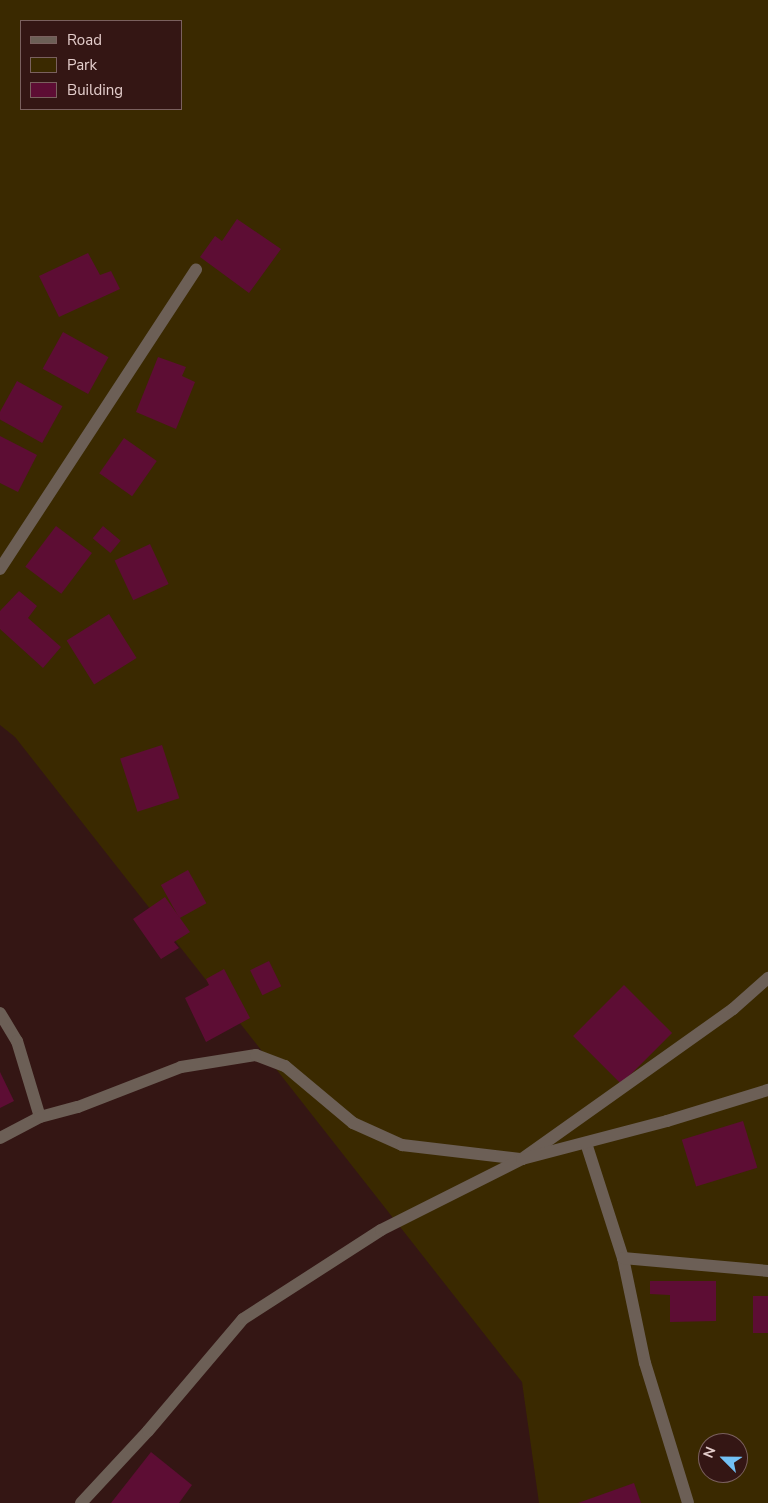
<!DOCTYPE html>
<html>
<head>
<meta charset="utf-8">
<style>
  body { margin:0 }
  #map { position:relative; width:768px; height:1503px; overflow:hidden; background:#341614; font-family:"Nunito Sans",sans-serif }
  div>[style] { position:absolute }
  .green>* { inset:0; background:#3a2900 }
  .building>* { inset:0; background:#5d0d34; transform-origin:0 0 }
  .minor>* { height:12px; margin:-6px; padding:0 6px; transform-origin:6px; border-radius:6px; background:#6c5f56 }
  span { translate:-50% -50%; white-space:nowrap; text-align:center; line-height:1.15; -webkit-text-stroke:4px #341614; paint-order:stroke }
  .legend { position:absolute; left:20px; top:20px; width:162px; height:90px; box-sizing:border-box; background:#341614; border:1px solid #7a605e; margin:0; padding:6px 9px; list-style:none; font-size:15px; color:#e4cecc }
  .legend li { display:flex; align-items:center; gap:10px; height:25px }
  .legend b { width:25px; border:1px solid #7a605e }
  .north { position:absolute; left:698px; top:1433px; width:50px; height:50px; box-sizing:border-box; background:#341614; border:1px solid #7a605e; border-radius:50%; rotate:293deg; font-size:14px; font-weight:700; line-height:20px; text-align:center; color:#e4cecc }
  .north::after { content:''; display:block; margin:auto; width:18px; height:22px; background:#72c1f5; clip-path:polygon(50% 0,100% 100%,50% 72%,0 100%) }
</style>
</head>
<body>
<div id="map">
  <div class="green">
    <i style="clip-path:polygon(evenodd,0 0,768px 0,768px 1503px,539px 1503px,522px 1382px,15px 737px,0 725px,0 0,21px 21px,181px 21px,181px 109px,21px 109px,21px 21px,0 0,708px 1443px,738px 1443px,738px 1473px,708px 1473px,708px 1443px)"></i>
  </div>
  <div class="building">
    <i style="clip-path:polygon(237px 219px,281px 249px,249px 293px,200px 257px,215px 236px,222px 241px)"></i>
    <i style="clip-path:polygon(88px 253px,100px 275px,111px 271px,120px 289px,59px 317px,39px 276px)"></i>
    <i style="left:63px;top:332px;width:52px;height:42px;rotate:29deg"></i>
    <i style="clip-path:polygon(158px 357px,186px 367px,182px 376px,195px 382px,176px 429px,136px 412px)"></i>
    <i style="left:17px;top:381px;width:52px;height:42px;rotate:29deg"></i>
    <i style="clip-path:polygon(0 436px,37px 455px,18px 492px,0 483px)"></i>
    <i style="left:124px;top:438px;width:40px;height:43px;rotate:35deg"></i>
    <i style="left:56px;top:526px;width:45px;height:51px;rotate:37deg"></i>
    <i style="left:103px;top:526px;width:23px;height:16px;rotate:40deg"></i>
    <i style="left:150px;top:544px;width:44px;height:39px;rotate:65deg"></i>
    <i style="clip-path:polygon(19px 591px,37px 606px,28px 618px,61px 647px,43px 668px,0 629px,0 611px)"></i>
    <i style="left:109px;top:614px;width:52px;height:50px;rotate:58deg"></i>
    <i style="left:162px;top:745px;width:56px;height:44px;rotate:72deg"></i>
    <i style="left:188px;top:870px;width:38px;height:31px;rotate:61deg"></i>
    <i style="clip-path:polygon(165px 897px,190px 932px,174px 942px,179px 948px,161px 959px,133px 919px)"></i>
    <i style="left:269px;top:961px;width:28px;height:21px;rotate:64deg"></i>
    <i style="clip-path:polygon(224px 969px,250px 1018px,206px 1042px,185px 998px,209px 985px,206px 979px)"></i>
    <i style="left:624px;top:985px;width:68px;height:72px;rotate:45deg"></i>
    <i style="clip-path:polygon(0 1072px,14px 1101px,0 1108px)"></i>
    <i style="left:743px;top:1121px;width:49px;height:64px;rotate:73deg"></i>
    <i style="clip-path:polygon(650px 1281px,716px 1281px,716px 1321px,670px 1322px,670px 1295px,650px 1294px)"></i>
    <i style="left:753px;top:1296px;width:15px;height:37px"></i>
    <i style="clip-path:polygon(151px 1452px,192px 1485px,179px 1503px,111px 1503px)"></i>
    <i style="clip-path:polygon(634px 1483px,641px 1503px,578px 1503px)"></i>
  </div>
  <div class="minor">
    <i style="left:0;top:569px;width:358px;rotate:-56.8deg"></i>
    <i style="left:0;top:1013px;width:33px;rotate:59deg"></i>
    <i style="left:17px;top:1041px;width:79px;rotate:73.2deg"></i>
    <i style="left:40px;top:1117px;width:45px;rotate:152.3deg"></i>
    <i style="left:40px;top:1117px;width:39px;rotate:-15deg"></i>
    <i style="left:78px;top:1107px;width:110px;rotate:-21.2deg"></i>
    <i style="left:181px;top:1067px;width:76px;rotate:-9.1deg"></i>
    <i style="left:256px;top:1055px;width:31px;rotate:21deg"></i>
    <i style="left:285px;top:1066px;width:89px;rotate:40deg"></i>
    <i style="left:353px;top:1123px;width:54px;rotate:24.2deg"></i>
    <i style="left:402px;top:1145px;width:121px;rotate:6.7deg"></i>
    <i style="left:522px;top:1159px;width:259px;rotate:-35.4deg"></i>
    <i style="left:733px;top:1009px;width:47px;rotate:-41.5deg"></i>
    <i style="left:586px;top:1143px;width:121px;rotate:72.2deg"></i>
    <i style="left:623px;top:1258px;width:107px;rotate:78.2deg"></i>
    <i style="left:645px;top:1363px;width:146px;rotate:72.9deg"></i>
    <i style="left:623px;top:1258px;width:146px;rotate:5.1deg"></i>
    <i style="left:81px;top:1503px;width:98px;rotate:-47.1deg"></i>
    <i style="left:148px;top:1431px;width:147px;rotate:-49.7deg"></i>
    <i style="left:243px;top:1319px;width:164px;rotate:-32.8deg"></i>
    <i style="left:381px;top:1230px;width:158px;rotate:-26.7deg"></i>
    <i style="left:522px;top:1159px;width:150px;rotate:-14.7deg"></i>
    <i style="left:667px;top:1121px;width:106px;rotate:-17.1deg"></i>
  </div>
  <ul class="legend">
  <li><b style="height:6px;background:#6c5f56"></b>Road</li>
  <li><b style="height:14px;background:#3a2900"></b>Park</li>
  <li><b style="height:14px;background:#5d0d34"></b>Building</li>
  </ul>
  <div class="north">N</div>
</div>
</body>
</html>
